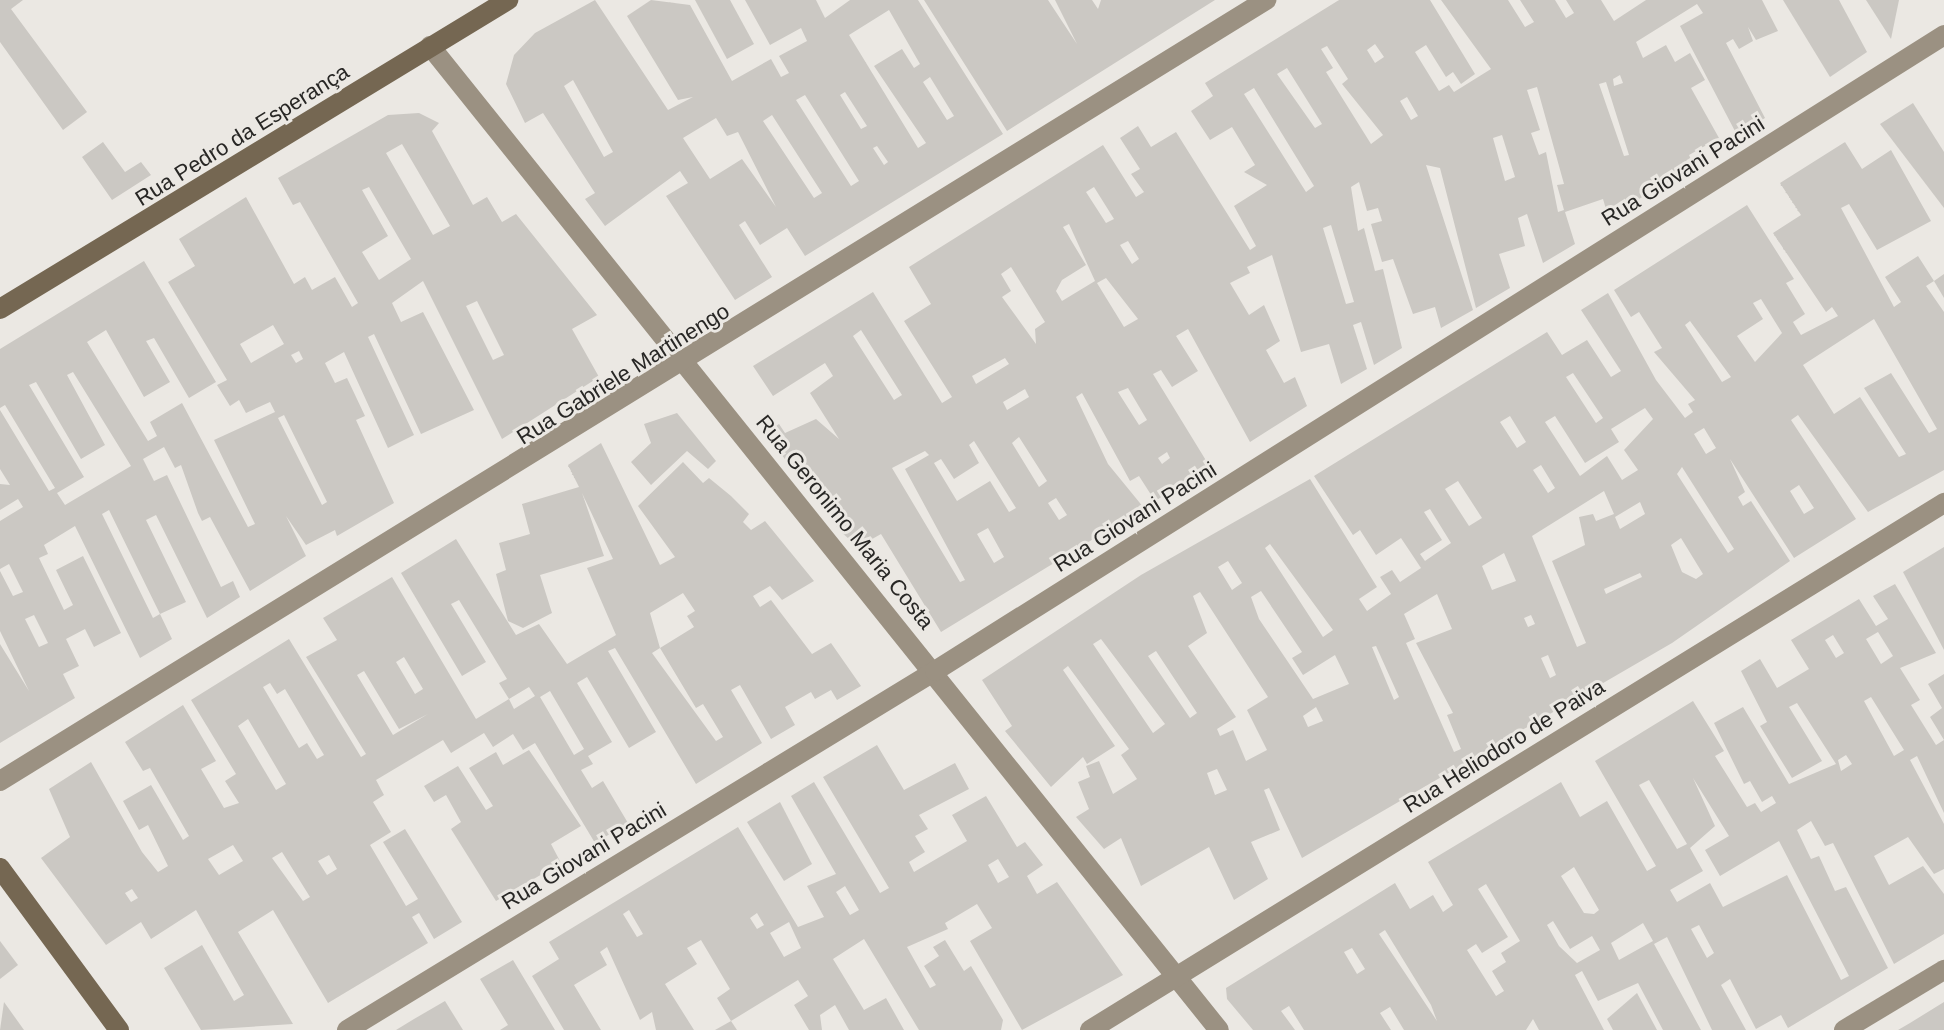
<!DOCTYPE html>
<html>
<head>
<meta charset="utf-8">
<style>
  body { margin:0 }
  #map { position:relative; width:1944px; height:1030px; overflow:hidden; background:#ebe8e3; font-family:Helvetica,sans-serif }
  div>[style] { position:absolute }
  .building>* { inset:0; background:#cbc8c3 }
  .street>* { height:20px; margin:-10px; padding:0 10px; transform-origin:10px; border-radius:10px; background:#9b9182 }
  .secondary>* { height:20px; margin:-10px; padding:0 10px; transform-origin:10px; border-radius:10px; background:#756752 }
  span { translate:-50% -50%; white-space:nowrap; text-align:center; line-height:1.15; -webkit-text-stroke:6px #ebe8e3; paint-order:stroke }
  .street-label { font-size:22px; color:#282725 }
</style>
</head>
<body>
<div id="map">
  <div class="building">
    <i style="clip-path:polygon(0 0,23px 0,11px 9px,87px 112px,63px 130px,0 42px)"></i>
    <i style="clip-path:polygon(evenodd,595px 0,668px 110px,693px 97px,678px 100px,627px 16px,651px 0,690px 5px,732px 81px,771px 59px,781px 77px,789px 73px,779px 56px,807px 41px,801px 28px,770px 45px,745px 0,816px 0,825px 18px,850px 0,918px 0,1003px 134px,805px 256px,787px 228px,760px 245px,745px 221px,739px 225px,772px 277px,735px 300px,666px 196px,688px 183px,680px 171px,605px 226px,585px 199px,595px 193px,543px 113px,525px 123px,506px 84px,514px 55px,535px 33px,595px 0,889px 10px,920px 64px,914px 68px,902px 49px,874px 66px,926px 143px,918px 148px,849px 35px,889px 10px,595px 0,930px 77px,954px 116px,947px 120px,923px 82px,930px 77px,595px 0,573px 80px,613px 152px,604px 157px,564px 86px,573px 80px,595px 0,845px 92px,867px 126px,861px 129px,840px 95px,845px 92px,595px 0,805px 95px,859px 181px,851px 186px,796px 100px,805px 95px,595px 0,772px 115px,822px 193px,814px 198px,763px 121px,772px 115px,595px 0,716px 118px,727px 136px,738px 132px,776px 207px,742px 159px,710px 179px,683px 138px,716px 118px,595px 0,877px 146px,888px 162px,884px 165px,873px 148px,877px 146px)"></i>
    <i style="clip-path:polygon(695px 0,730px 0,754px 44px,727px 59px)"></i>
    <i style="clip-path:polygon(924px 0,1048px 0,1077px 44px,1055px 0,1092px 0,1098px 9px,1101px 0,1215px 0,1007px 131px)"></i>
    <i style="clip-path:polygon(evenodd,1339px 0,1430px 0,1475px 74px,1461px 84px,1453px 72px,1446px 77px,1426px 45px,1415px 52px,1439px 91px,1449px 85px,1454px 92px,1491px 69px,1441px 0,1508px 0,1525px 27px,1534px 22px,1520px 0,1555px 0,1566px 18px,1574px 13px,1566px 0,1601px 0,1614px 21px,1646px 0,1762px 0,1778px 31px,1756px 40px,1748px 27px,1753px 41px,1739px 49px,1733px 39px,1726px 43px,1765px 118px,1737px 135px,1680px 26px,1703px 13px,1697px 4px,1636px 42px,1643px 58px,1666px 45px,1675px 62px,1690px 53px,1705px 80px,1691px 88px,1719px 138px,1689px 155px,1695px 168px,1608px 216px,1603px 199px,1565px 212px,1575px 244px,1543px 263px,1527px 214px,1518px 218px,1525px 246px,1499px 254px,1510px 288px,1476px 308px,1440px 168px,1426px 165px,1473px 310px,1441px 328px,1435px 307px,1413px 314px,1393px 259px,1382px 262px,1371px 224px,1382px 221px,1378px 208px,1367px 211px,1359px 182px,1351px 187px,1358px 231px,1364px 228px,1375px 271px,1383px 269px,1402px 348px,1374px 365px,1361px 322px,1353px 325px,1367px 369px,1341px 384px,1329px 344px,1301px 352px,1272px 255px,1247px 267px,1250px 273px,1230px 283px,1249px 315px,1264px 305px,1280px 341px,1266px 350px,1284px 383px,1295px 377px,1307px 406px,1250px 442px,1188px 329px,1176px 336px,1198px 371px,1172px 387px,1161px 370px,1153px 374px,1210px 467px,1155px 501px,1139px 476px,1130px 481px,1082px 393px,1076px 397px,1108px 464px,1144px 508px,941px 632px,881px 534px,858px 547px,840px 531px,765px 433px,779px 424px,785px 433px,816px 419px,839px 439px,810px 393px,833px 376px,825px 363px,773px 396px,753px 366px,873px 292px,942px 403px,952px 397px,904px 321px,931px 304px,909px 267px,1103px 145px,1136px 197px,1144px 192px,1131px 174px,1140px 169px,1120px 138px,1138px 126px,1151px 147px,1176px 132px,1250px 250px,1256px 246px,1234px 206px,1267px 185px,1244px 172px,1255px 165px,1232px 127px,1210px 140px,1191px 111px,1213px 96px,1205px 83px,1339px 0,1375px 44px,1384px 57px,1375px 63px,1367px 50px,1375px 44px,1339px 0,1327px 46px,1348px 79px,1342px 84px,1383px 135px,1371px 144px,1326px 72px,1333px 68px,1321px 49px,1327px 46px,1339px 0,1287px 68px,1322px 124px,1315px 128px,1277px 74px,1287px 68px,1339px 0,1620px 75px,1623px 83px,1614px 86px,1613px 79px,1620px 75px,1339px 0,1606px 82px,1629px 155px,1624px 156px,1599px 84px,1606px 82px,1339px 0,1537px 87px,1564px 184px,1557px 185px,1564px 210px,1558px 212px,1546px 152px,1539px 155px,1531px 133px,1540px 130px,1527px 90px,1537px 87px,1339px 0,1254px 88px,1314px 186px,1306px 192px,1244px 94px,1254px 88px,1339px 0,1407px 97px,1418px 116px,1411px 120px,1400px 101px,1407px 97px,1339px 0,1502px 135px,1515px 177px,1505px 181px,1493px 138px,1502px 135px,1339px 0,1094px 187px,1114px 219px,1106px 223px,1086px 192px,1094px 187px,1339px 0,1069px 224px,1095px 281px,1062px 301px,1056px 291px,1062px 280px,1086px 265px,1063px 227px,1069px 224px,1339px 0,1331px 225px,1354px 302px,1346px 304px,1323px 228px,1331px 225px,1339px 0,1128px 241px,1139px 259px,1132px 264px,1120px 245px,1128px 241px,1339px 0,1011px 267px,1045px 322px,1035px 329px,1036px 344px,1002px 297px,1011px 291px,1001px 274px,1011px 267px,1339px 0,1106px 278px,1138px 319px,1124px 327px,1097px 283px,1106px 278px,1339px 0,861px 330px,902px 395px,894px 400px,853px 336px,861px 330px,1339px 0,1005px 358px,1009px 364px,976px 384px,972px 376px,1005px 358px,1339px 0,1128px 388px,1147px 420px,1139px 425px,1118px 392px,1128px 388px,1339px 0,1025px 389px,1029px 397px,1007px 410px,1003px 402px,1025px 389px,1339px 0,1019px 437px,1047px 481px,1039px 487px,1012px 443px,1019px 437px,1339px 0,974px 441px,1016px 508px,1009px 512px,990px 481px,957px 501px,934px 463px,941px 459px,954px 479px,979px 463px,969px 445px,974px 441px,1339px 0,925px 451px,929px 455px,905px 469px,965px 580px,960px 582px,892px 468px,925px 451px,1339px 0,1167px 452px,1170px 458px,1162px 464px,1158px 458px,1167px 452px,1339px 0,1056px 498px,1067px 515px,1059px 520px,1048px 503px,1056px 498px,1339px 0,988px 528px,1004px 557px,994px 563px,977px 534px,988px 528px)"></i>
    <i style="clip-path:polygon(1783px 0,1839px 0,1867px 52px,1830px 77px)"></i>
    <i style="clip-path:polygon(1866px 0,1899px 0,1891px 39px)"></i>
    <i style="clip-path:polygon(1913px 103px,1944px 152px,1944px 208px,1880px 124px)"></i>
    <i style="clip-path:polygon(evenodd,419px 113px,439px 123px,432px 131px,473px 205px,487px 197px,502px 222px,516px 214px,597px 315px,572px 329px,599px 377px,502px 439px,423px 281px,392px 303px,401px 322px,423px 312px,474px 410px,421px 434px,374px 334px,368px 337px,414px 435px,388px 448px,344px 352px,325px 363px,335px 383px,347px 378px,365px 416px,356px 420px,394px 503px,337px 536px,335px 530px,306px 545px,286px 516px,306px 556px,250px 591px,210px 517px,202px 521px,198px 513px,181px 465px,175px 468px,164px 447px,143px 459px,154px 481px,167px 475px,221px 587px,233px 581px,240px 597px,207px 618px,156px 515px,146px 520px,186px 602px,160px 614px,109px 510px,102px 514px,153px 618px,160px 614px,172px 639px,140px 658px,75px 526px,44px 545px,48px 554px,39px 558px,64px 610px,73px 605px,56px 570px,83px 556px,121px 633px,94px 647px,85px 629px,66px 639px,79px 666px,63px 674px,75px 698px,0 743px,0 644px,29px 691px,0 631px,0 571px,13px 596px,23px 592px,9px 564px,0 569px,0 521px,23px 507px,18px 499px,0 510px,0 484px,10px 485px,0 469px,0 410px,49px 491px,55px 488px,5px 405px,0 408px,0 349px,144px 261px,216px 382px,189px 398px,154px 338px,146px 341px,170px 382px,144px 397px,106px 330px,87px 342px,148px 441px,157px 436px,150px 422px,182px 403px,248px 527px,255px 524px,214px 440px,275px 412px,270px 402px,246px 413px,239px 400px,230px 406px,217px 385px,227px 380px,168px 282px,195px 266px,179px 239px,246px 197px,294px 284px,305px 277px,312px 290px,335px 277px,352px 307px,358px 303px,300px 202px,293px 205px,278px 178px,388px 115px,419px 113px,402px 144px,450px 226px,433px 235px,386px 153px,402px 144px,419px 113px,369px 187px,411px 259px,379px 280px,362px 252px,388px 236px,362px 190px,369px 187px,419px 113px,477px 301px,504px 355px,493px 360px,466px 306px,477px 301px,419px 113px,273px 325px,284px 344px,251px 363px,240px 344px,273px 325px,419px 113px,299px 351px,303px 359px,296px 363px,291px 355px,299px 351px,419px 113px,73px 372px,131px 466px,65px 505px,57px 493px,84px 477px,29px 385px,36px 382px,81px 459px,105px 445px,67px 375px,73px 372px,419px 113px,284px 415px,327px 502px,322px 505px,278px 418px,284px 415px,419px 113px,34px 615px,48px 643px,39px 647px,25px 619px,34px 615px)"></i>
    <i style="clip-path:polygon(103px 142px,125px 172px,141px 162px,151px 175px,112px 200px,82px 157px)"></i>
    <i style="clip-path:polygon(evenodd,1845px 142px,1862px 169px,1891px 150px,1931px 221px,1877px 250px,1849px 204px,1841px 208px,1894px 307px,1901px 302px,1885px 277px,1918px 256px,1934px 281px,1926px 286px,1944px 312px,1944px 470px,1868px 512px,1798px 415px,1791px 420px,1856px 519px,1794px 558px,1730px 459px,1745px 492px,1738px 497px,1743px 506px,1751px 501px,1790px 561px,1672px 643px,1302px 858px,1269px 788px,1264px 790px,1280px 830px,1251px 842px,1268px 879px,1234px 900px,1209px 847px,1141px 886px,1121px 838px,1104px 849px,1076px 817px,1089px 809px,1078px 782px,1090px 777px,1086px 766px,1099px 761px,1113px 794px,1137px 779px,1121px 755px,1129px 749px,1068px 666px,1063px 670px,1115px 746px,1087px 764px,1083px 757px,1051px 787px,1005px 731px,1012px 726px,982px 680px,1141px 575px,1310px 479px,1377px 587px,1359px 599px,1367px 611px,1391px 594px,1380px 577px,1392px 570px,1400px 582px,1421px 568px,1401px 538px,1376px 555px,1360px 530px,1353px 535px,1314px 476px,1547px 332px,1562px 355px,1587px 340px,1611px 377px,1621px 371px,1581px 310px,1608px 293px,1656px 380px,1685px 418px,1693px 412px,1688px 404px,1695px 400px,1654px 352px,1662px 348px,1639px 312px,1631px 317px,1614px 290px,1747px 205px,1794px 279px,1786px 283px,1805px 314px,1793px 322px,1801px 335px,1838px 316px,1832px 307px,1826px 312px,1773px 233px,1801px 215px,1780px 183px,1845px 142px,1761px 299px,1782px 333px,1755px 362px,1737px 336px,1763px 319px,1753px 303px,1761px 299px,1845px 142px,1874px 319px,1937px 429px,1929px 433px,1891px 373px,1864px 388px,1906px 454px,1899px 457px,1860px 397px,1834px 414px,1803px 365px,1874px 319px,1845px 142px,1690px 321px,1731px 377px,1722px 382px,1685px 325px,1690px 321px,1845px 142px,1573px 373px,1603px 418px,1596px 423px,1566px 377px,1573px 373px,1845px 142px,1645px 408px,1653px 419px,1624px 450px,1638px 470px,1622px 480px,1607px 456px,1580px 476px,1545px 422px,1555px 416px,1585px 463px,1619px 442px,1611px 429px,1645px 408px,1845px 142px,1510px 416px,1526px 442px,1517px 448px,1500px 422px,1510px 416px,1845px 142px,1704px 428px,1716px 448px,1706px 454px,1694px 434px,1704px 428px,1845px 142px,1541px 465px,1555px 488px,1548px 493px,1533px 470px,1541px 465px,1845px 142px,1682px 467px,1734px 549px,1728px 553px,1677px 474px,1682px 467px,1845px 142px,1458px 481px,1482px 518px,1469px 526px,1445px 489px,1458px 481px,1845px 142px,1799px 485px,1814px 508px,1804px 514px,1790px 491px,1799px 485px,1845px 142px,1604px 491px,1614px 514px,1596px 521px,1593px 514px,1579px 517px,1585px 545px,1552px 561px,1586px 643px,1577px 647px,1532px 536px,1604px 491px,1845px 142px,1640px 502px,1645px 514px,1620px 529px,1615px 517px,1640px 502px,1845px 142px,1430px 509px,1451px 543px,1425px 561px,1420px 554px,1442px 540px,1424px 512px,1430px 509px,1845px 142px,1681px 538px,1703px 574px,1696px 579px,1682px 572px,1671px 545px,1681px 538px,1845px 142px,1270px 544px,1333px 630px,1323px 637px,1265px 548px,1270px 544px,1845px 142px,1504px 553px,1516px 581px,1492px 590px,1482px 566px,1504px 553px,1845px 142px,1228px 561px,1242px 583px,1232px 590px,1218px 567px,1228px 561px,1845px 142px,1640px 573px,1642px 577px,1606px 594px,1604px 589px,1640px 573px,1845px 142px,1261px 591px,1302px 652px,1292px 658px,1303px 675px,1335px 655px,1349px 684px,1313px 699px,1259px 619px,1251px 597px,1261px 591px,1845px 142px,1200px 592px,1268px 697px,1247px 710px,1267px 750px,1246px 761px,1233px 730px,1220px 736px,1217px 729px,1236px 717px,1188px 646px,1207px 633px,1193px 596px,1200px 592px,1845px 142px,1437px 594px,1452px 629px,1416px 643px,1453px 713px,1447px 715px,1461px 749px,1454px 752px,1406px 643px,1415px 639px,1404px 614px,1437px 594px,1845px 142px,1531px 615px,1535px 624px,1528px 627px,1524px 618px,1531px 615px,1845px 142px,1101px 639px,1165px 724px,1153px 733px,1093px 644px,1101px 639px,1845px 142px,1376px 646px,1399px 697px,1394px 700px,1372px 647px,1376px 646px,1845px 142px,1156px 651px,1197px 713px,1190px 718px,1148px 656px,1156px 651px,1845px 142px,1548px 655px,1556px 675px,1550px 678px,1541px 658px,1548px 655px,1845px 142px,1316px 707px,1323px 721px,1308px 727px,1303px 716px,1316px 707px,1845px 142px,1217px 769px,1227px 790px,1215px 795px,1207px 773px,1217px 769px)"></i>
    <i style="clip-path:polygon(1944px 274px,1944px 298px,1934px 281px)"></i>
    <i style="clip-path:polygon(677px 413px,716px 461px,708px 469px,687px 451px,651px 485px,631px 462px,651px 443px,644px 424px)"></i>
    <i style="clip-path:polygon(evenodd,601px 443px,660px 565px,675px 557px,638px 506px,683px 462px,703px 483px,709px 478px,731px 496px,749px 514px,743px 522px,751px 530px,765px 521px,814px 581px,782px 600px,770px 586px,753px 596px,760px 607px,771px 600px,812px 654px,831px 643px,861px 686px,837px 700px,831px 690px,815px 699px,811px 692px,785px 707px,795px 725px,771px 739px,740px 685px,731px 690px,762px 743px,696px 784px,615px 648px,608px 651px,656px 732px,629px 748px,587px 677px,577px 683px,612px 742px,588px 756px,593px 764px,581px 770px,592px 788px,603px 781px,628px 823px,595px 843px,535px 743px,523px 750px,513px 734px,493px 747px,484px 733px,451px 753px,443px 740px,376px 780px,384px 795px,373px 802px,391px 832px,370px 845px,406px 906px,418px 899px,383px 842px,405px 829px,462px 922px,434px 939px,419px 913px,412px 917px,428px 943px,328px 1003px,273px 910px,238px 932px,293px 1024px,201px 1030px,164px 968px,202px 945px,234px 1001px,244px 995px,196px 910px,151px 939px,141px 922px,106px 945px,41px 858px,70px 837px,49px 789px,91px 762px,142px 852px,158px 872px,168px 866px,148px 825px,139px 830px,123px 801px,151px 785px,183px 840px,189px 836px,150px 768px,143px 771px,125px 742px,183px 705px,216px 761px,201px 769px,224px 808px,239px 803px,225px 781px,236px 774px,191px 700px,289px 639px,361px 757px,366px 754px,306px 657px,337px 640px,323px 618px,392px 577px,476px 719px,509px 699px,499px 683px,507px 679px,459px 600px,451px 604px,486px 662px,462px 676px,401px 573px,456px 539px,516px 635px,539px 624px,567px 664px,616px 635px,587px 568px,613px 559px,582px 493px,604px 556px,540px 575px,552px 613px,523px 628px,508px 621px,496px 574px,506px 570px,499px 543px,530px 534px,522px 504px,579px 487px,568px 465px,601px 443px,683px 593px,695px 611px,687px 616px,694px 627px,660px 648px,696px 708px,703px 704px,723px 737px,716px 741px,652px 653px,660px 648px,650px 613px,683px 593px,601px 443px,404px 657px,423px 689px,415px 694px,396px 662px,404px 657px,601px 443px,364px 671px,399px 729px,428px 714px,393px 735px,357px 675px,364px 671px,601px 443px,270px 683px,277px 694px,285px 689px,324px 755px,317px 759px,307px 743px,299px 748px,263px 687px,270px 683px,601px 443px,529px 687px,535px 696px,514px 709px,509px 699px,529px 687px,601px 443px,550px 691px,584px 749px,574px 755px,540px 697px,550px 691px,601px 443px,248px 719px,286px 784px,276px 790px,238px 726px,248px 719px,601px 443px,233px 845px,243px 861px,219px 875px,208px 859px,233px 845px,601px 443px,282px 852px,310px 897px,303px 901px,272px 858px,282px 852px,601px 443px,329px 855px,337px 869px,327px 875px,318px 861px,329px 855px,601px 443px,132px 889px,138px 898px,131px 902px,125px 893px,132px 889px)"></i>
    <i style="clip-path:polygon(1944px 547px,1944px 650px,1903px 572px)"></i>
    <i style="clip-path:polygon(evenodd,1895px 584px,1936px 653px,1900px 668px,1920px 700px,1911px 705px,1936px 745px,1944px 740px,1944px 813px,1917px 756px,1910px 760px,1944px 824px,1944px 869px,1934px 874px,1908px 837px,1874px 856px,1889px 885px,1923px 866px,1944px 894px,1944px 934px,1894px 964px,1833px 843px,1825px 846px,1811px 821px,1797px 830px,1811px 859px,1819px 856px,1835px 891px,1846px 887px,1888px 968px,1788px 1028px,1781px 1015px,1756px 1029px,1730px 979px,1721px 985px,1746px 1030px,1712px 1030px,1667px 937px,1654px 944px,1701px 1030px,1663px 1030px,1638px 983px,1598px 1001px,1582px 971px,1575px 975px,1604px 1030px,1539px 1030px,1533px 1019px,1526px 1030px,1404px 1030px,1390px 1007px,1380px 1013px,1391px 1030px,1304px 1030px,1289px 1006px,1281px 1011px,1295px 1030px,1253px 1030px,1227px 999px,1226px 988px,1395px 883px,1410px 909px,1433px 895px,1443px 912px,1453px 905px,1428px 862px,1561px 782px,1580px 817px,1607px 801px,1647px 871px,1656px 866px,1595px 761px,1693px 701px,1724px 751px,1715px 756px,1747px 807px,1755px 803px,1761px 812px,1776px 803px,1772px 796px,1762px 802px,1750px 781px,1744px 784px,1714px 723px,1743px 707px,1789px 784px,1836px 764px,1797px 703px,1789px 707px,1822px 761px,1792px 778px,1760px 726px,1767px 722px,1741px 671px,1760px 659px,1777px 688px,1809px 669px,1791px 640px,1859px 599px,1876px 626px,1888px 619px,1873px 596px,1895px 584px,1878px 632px,1893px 656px,1881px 664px,1866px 639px,1878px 632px,1895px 584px,1833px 635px,1844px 653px,1836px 658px,1825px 640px,1833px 635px,1895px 584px,1871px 697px,1904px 750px,1894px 756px,1864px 701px,1871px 697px,1895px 584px,1846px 755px,1852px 764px,1841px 771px,1838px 760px,1846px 755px,1895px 584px,1693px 778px,1729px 836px,1705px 850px,1720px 876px,1779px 841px,1849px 976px,1841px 980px,1787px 875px,1723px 907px,1710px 883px,1677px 902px,1670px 890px,1703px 871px,1690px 848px,1715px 826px,1693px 778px,1895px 584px,1649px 780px,1687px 844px,1677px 849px,1639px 785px,1649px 780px,1895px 584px,1574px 867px,1599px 910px,1594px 914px,1584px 913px,1561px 876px,1574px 867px,1895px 584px,1486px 884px,1520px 941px,1501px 953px,1506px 962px,1492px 971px,1504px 991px,1496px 996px,1467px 950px,1476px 944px,1482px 953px,1508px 937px,1478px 889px,1486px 884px,1895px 584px,1553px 921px,1570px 949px,1592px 936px,1600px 950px,1577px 963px,1559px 946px,1547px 925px,1553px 921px,1895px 584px,1643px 923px,1653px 941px,1619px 960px,1611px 943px,1643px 923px,1895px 584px,1699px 925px,1714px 953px,1707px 958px,1691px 929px,1699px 925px,1895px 584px,1385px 930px,1431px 1005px,1437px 1021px,1379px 934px,1385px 930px,1895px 584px,1352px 948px,1365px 969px,1357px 974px,1344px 952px,1352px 948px)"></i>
    <i style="clip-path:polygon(1944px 674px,1944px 740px,1930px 717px,1942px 708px,1928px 684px)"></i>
    <i style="clip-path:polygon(evenodd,877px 745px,904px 790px,955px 763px,969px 789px,919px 815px,928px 829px,915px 836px,925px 852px,909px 862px,914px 872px,967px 841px,952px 815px,986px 796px,1017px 847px,1025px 842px,1043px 865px,1027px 876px,1037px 894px,1057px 882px,1123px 975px,1022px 1030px,970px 941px,992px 928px,977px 904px,945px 923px,948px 929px,907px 947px,930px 988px,936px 985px,924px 966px,939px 956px,933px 947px,945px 940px,964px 971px,971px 966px,1003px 1020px,1001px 1030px,919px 1030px,864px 939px,833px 959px,864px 1010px,886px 998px,904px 1030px,849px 1030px,835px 1005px,820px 1015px,822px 1030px,809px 1030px,794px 1005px,808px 996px,798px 980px,731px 1021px,717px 998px,730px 989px,701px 940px,687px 948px,697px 964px,665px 984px,694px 1030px,656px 1030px,652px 1012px,640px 1020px,607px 947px,600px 952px,607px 965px,574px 985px,601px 1030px,564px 1030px,532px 976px,559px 959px,549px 942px,738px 827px,798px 927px,824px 917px,807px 886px,836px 874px,791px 796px,814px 782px,880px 893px,889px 888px,823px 777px,877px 745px,998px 859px,1009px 877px,998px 883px,988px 865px,998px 859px,877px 745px,845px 886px,859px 910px,850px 915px,836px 892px,845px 886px,877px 745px,629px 910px,643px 934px,637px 937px,623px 914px,629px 910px,877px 745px,757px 913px,764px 925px,757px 929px,750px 918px,757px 913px,877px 745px,789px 922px,801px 948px,784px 957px,770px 933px,789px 922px)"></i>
    <i style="clip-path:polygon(529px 750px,581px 826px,551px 844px,561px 863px,496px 901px,451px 829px,461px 822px,446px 795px,434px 802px,424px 786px,458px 766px,486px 810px,493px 806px,469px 768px,496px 752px,503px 765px)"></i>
    <i style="clip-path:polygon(780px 802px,812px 864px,784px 881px,747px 822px)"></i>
    <i style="clip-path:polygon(0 941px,18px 965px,0 979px)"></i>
    <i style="clip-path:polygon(513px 960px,555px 1030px,500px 1030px,508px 1025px,480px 979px)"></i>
    <i style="clip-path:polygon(1637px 993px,1657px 1030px,1613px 1030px,1607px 1019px)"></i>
    <i style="clip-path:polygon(445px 1001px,463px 1030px,396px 1030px,414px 1019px)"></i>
    <i style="clip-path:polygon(4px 1002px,24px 1030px,0 1030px)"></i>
    <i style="clip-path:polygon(1944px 1002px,1944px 1030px,1898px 1030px,1910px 1023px)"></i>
    <i style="clip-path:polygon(731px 1021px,737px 1030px,715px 1030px)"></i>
  </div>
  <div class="street">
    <i style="left:430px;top:46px;width:1261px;rotate:51.28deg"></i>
    <i style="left:0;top:781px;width:1488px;rotate:-31.67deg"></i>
    <i style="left:347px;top:1030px;width:689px;rotate:-31.41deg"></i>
    <i style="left:935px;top:671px;width:1193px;rotate:-32.22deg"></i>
    <i style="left:1090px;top:1030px;width:1004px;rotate:-31.68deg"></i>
    <i style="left:1844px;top:1030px;width:117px;rotate:-31deg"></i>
  </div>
  <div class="secondary">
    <i style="left:0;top:309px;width:595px;rotate:-31.31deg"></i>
    <i style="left:0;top:868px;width:201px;rotate:53.7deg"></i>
  </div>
  <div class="street-label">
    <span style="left:242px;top:135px;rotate:-32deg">Rua Pedro da Esperança</span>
    <span style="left:1683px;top:171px;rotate:-32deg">Rua Giovani Pacini</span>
    <span style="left:623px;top:374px;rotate:-32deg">Rua Gabriele Martinengo</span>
    <span style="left:1135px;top:517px;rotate:-32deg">Rua Giovani Pacini</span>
    <span style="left:845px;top:522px;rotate:51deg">Rua Geronimo Maria Costa</span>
    <span style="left:1504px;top:746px;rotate:-32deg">Rua Heliodoro de Paiva</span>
    <span style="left:584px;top:856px;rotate:-31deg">Rua Giovani Pacini</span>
  </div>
</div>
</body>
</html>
